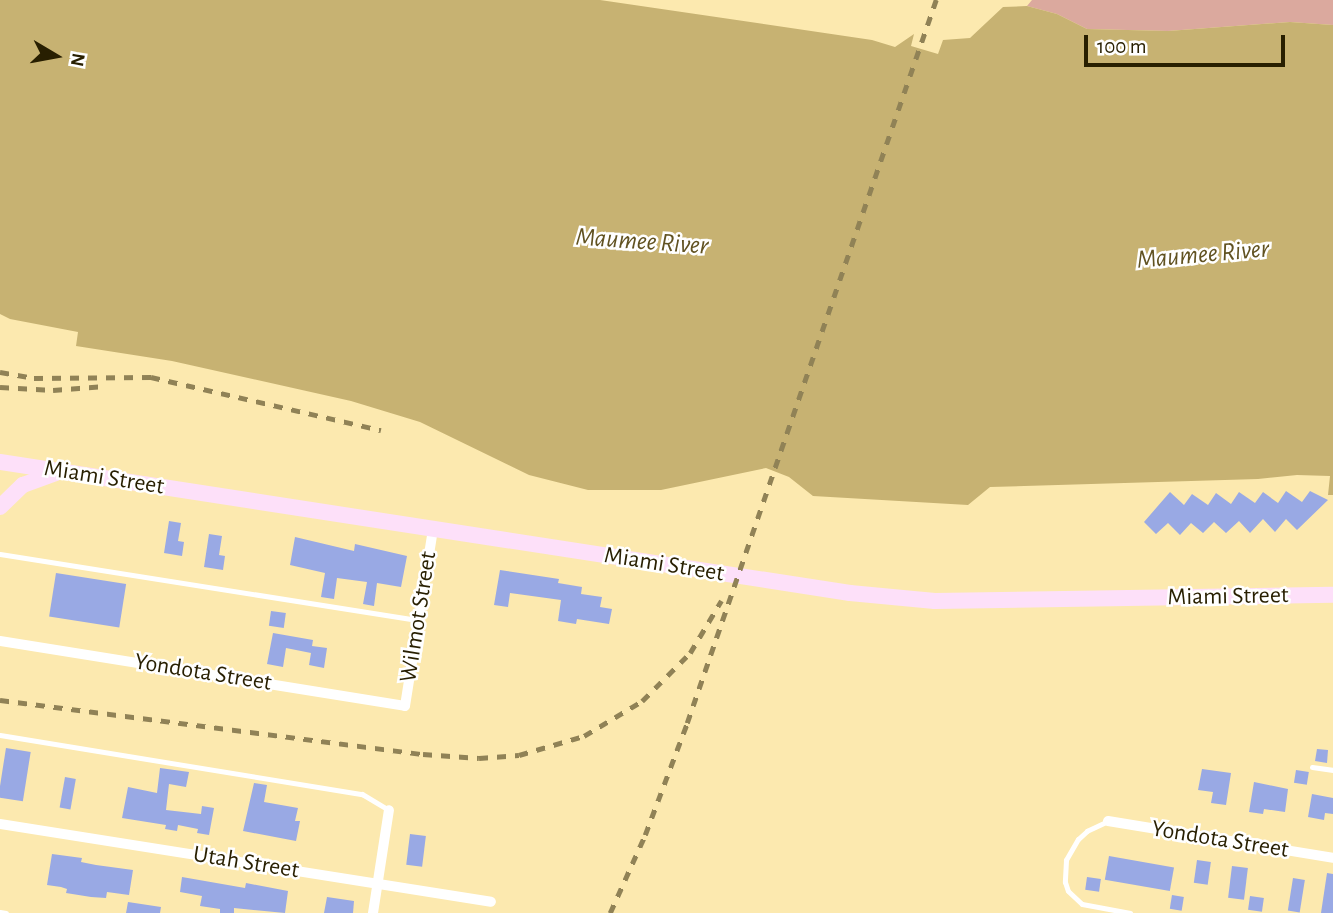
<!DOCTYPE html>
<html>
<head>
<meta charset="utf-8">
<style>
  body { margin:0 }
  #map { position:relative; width:1333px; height:913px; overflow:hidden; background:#fce9af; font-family:"Alegreya Sans",sans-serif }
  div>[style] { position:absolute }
  .green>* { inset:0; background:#dba99e }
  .water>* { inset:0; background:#c7b272 }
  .building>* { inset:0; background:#99a9e4; transform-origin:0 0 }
  .lane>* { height:5px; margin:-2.5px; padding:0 2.5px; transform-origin:2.5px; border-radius:2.5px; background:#fff }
  .street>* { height:10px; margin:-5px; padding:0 5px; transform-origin:5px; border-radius:5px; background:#fff }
  .secondary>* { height:16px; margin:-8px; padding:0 8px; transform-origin:8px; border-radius:8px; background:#fde0f9 }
  .rail>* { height:4.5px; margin-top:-2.25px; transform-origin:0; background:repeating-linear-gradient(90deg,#908256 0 9px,transparent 0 18px) }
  span { translate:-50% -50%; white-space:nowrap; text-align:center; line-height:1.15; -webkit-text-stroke:5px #fff; paint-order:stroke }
  .street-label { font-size:24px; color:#281f01 }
  .water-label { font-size:26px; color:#615221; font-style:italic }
  .north { position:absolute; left:21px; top:21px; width:70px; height:70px; -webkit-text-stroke:5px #fff; paint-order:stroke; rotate:100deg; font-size:19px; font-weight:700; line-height:28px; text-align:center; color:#281f01 }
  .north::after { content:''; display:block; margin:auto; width:24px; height:32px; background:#281f01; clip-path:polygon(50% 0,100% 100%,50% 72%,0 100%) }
  .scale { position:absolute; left:1084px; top:35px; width:201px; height:32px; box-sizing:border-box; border:4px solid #281f01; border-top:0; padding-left:9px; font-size:21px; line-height:24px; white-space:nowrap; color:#281f01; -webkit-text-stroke:5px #fff; paint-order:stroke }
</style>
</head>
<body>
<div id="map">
  <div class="green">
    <i style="clip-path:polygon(1032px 0,1333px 0,1333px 25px,1290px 22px,1168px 31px,1087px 29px,1057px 14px,1027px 6px)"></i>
  </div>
  <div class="water">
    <i style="clip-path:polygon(0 0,600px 0,872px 40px,895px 47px,914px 34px,911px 46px,938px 54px,943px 40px,970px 38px,1003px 7px,1027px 6px,1057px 14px,1087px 29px,1168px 31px,1290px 22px,1333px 25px,1333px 495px,1328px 495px,1330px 476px,1297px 475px,1258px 479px,990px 487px,968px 505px,813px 496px,789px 477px,766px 468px,661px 490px,588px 490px,529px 475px,420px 422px,351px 401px,172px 361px,76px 346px,78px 332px,10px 319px,0 314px)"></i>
  </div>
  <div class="building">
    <i style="clip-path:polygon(1286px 491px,1302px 502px,1310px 491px,1328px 500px,1297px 530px,1286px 519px,1275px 532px,1263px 519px,1250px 533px,1239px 521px,1226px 533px,1214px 522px,1203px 533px,1191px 523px,1180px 535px,1168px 523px,1156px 534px,1144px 522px,1170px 492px,1184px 505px,1192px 494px,1208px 505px,1216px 493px,1231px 504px,1239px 492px,1255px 503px,1263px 492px,1278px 503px)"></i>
    <i style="clip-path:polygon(169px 521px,181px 523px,178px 541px,184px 542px,182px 556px,164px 553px)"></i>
    <i style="clip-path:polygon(209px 534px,222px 536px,219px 555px,225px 556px,223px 570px,204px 567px)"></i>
    <i style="clip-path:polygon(295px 537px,354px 551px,355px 544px,407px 556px,401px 587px,377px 583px,374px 606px,363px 604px,367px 582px,337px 578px,334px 599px,321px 597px,325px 573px,290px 565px)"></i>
    <i style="clip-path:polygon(500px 570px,559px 579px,558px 583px,582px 587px,581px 594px,602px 597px,600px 607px,612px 609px,609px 624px,577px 619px,576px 624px,558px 621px,561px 600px,510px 593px,508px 607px,494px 605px)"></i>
    <i style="left:56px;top:573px;width:71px;height:44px;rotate:9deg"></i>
    <i style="left:271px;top:611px;width:15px;height:15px;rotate:8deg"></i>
    <i style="clip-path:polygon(273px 633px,313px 640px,312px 646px,327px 648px,324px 668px,309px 665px,311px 653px,286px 648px,283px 667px,267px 664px)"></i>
    <i style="left:6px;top:748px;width:25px;height:50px;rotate:9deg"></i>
    <i style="clip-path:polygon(1317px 749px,1328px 750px,1327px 763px,1315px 761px)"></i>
    <i style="clip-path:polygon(160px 768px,189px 772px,186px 787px,169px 784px,166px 810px,201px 814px,202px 806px,214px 808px,209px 835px,197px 833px,198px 829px,178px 825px,177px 831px,165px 829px,166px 825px,122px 818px,128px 787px,157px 793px)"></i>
    <i style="clip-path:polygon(1202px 769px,1231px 773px,1226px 805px,1211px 803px,1213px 792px,1198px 790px)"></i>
    <i style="left:1296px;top:770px;width:13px;height:13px;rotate:9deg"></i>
    <i style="left:65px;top:777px;width:11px;height:31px;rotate:10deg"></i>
    <i style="clip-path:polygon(1254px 782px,1288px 789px,1285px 812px,1264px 809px,1263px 814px,1249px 812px)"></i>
    <i style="clip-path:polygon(254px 783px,267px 785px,264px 802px,298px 808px,295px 821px,300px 821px,296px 841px,243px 831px)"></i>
    <i style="clip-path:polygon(1312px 794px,1333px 798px,1333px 814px,1325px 813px,1324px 820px,1308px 817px)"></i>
    <i style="left:410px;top:834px;width:16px;height:31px;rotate:7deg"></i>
    <i style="clip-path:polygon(52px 854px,82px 858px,81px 862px,96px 865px,133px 870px,129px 895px,107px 892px,106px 898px,91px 897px,66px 893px,67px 889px,61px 887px,47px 885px)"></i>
    <i style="left:1109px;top:856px;width:66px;height:24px;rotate:10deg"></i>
    <i style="left:1197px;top:860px;width:14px;height:23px;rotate:8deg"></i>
    <i style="left:1232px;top:866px;width:16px;height:32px;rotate:7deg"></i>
    <i style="clip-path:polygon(1327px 873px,1333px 874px,1333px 913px,1321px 913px)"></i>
    <i style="clip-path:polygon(182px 877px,245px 888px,246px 883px,288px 891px,285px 913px,234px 908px,234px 913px,220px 913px,220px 909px,200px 906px,202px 896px,180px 892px)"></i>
    <i style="left:1087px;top:877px;width:14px;height:13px;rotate:8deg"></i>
    <i style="left:1293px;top:878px;width:12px;height:33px;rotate:9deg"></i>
    <i style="left:1172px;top:895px;width:12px;height:14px;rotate:9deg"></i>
    <i style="left:1250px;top:896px;width:14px;height:14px;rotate:8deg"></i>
    <i style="clip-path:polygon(327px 897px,354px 901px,353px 913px,324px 913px)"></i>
    <i style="clip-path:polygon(128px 902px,161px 907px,160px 913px,126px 913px)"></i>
  </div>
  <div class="lane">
    <i style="left:0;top:554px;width:424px;rotate:9deg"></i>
    <i style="left:0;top:735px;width:367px;rotate:9.3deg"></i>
    <i style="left:362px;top:794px;width:31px;rotate:31deg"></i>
    <i style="left:1312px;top:767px;width:21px;rotate:8deg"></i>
    <i style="left:1108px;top:821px;width:23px;rotate:155deg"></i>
    <i style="left:1087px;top:831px;width:12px;rotate:138deg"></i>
    <i style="left:1078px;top:839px;width:24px;rotate:120deg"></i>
    <i style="left:1066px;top:860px;width:22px;rotate:93deg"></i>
    <i style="left:1065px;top:882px;width:9px;rotate:72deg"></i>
    <i style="left:1068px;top:891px;width:19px;rotate:43deg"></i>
    <i style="left:1082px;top:904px;width:49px;rotate:10.6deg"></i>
    <i style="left:0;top:912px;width:6px;rotate:9deg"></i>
  </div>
  <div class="street">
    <i style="left:0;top:641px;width:410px;rotate:9.1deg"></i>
    <i style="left:405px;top:706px;width:179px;rotate:-81deg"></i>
    <i style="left:1108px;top:821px;width:228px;rotate:9.3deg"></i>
    <i style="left:0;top:824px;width:497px;rotate:9deg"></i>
    <i style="left:373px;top:913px;width:104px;rotate:-81.2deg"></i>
  </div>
  <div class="secondary">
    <i style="left:0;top:462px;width:860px;rotate:8.76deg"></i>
    <i style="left:850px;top:593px;width:85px;rotate:5.4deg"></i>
    <i style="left:935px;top:601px;width:398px;rotate:-0.9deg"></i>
    <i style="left:0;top:507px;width:32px;rotate:-44deg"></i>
    <i style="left:23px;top:485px;width:35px;rotate:-20deg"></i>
  </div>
  <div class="rail">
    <i style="left:0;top:372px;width:35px;rotate:10deg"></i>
    <i style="left:34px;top:378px;width:117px;rotate:-0.5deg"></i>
    <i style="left:151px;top:377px;width:236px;rotate:13deg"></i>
    <i style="left:0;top:387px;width:53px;rotate:3.2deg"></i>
    <i style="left:53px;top:390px;width:52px;rotate:-4.4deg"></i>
    <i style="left:0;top:700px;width:426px;rotate:7.3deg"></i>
    <i style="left:423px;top:754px;width:56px;rotate:4.1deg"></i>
    <i style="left:479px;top:758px;width:40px;rotate:-4.3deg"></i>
    <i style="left:519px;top:755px;width:68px;rotate:-16.3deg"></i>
    <i style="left:584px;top:736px;width:68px;rotate:-31.1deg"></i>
    <i style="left:642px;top:701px;width:68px;rotate:-45deg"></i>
    <i style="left:690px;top:653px;width:61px;rotate:-59.2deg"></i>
    <i style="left:610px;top:913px;width:85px;rotate:-65.8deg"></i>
    <i style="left:645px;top:835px;width:120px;rotate:-69.4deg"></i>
    <i style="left:687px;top:723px;width:765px;rotate:-71deg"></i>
  </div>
  <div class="street-label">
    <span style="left:104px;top:478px;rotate:9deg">Miami Street</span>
    <span style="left:664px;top:565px;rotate:9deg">Miami Street</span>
    <span style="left:1228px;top:597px;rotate:-1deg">Miami Street</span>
    <span style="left:419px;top:617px;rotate:-81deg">Wilmot Street</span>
    <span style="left:203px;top:673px;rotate:9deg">Yondota Street</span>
    <span style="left:1220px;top:840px;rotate:9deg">Yondota Street</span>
    <span style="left:246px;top:863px;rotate:9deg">Utah Street</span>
  </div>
  <div class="water-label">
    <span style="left:642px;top:242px;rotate:4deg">Maumee River</span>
    <span style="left:1203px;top:255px;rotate:-5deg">Maumee River</span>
  </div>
  <div class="north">N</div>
  <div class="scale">100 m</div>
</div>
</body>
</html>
